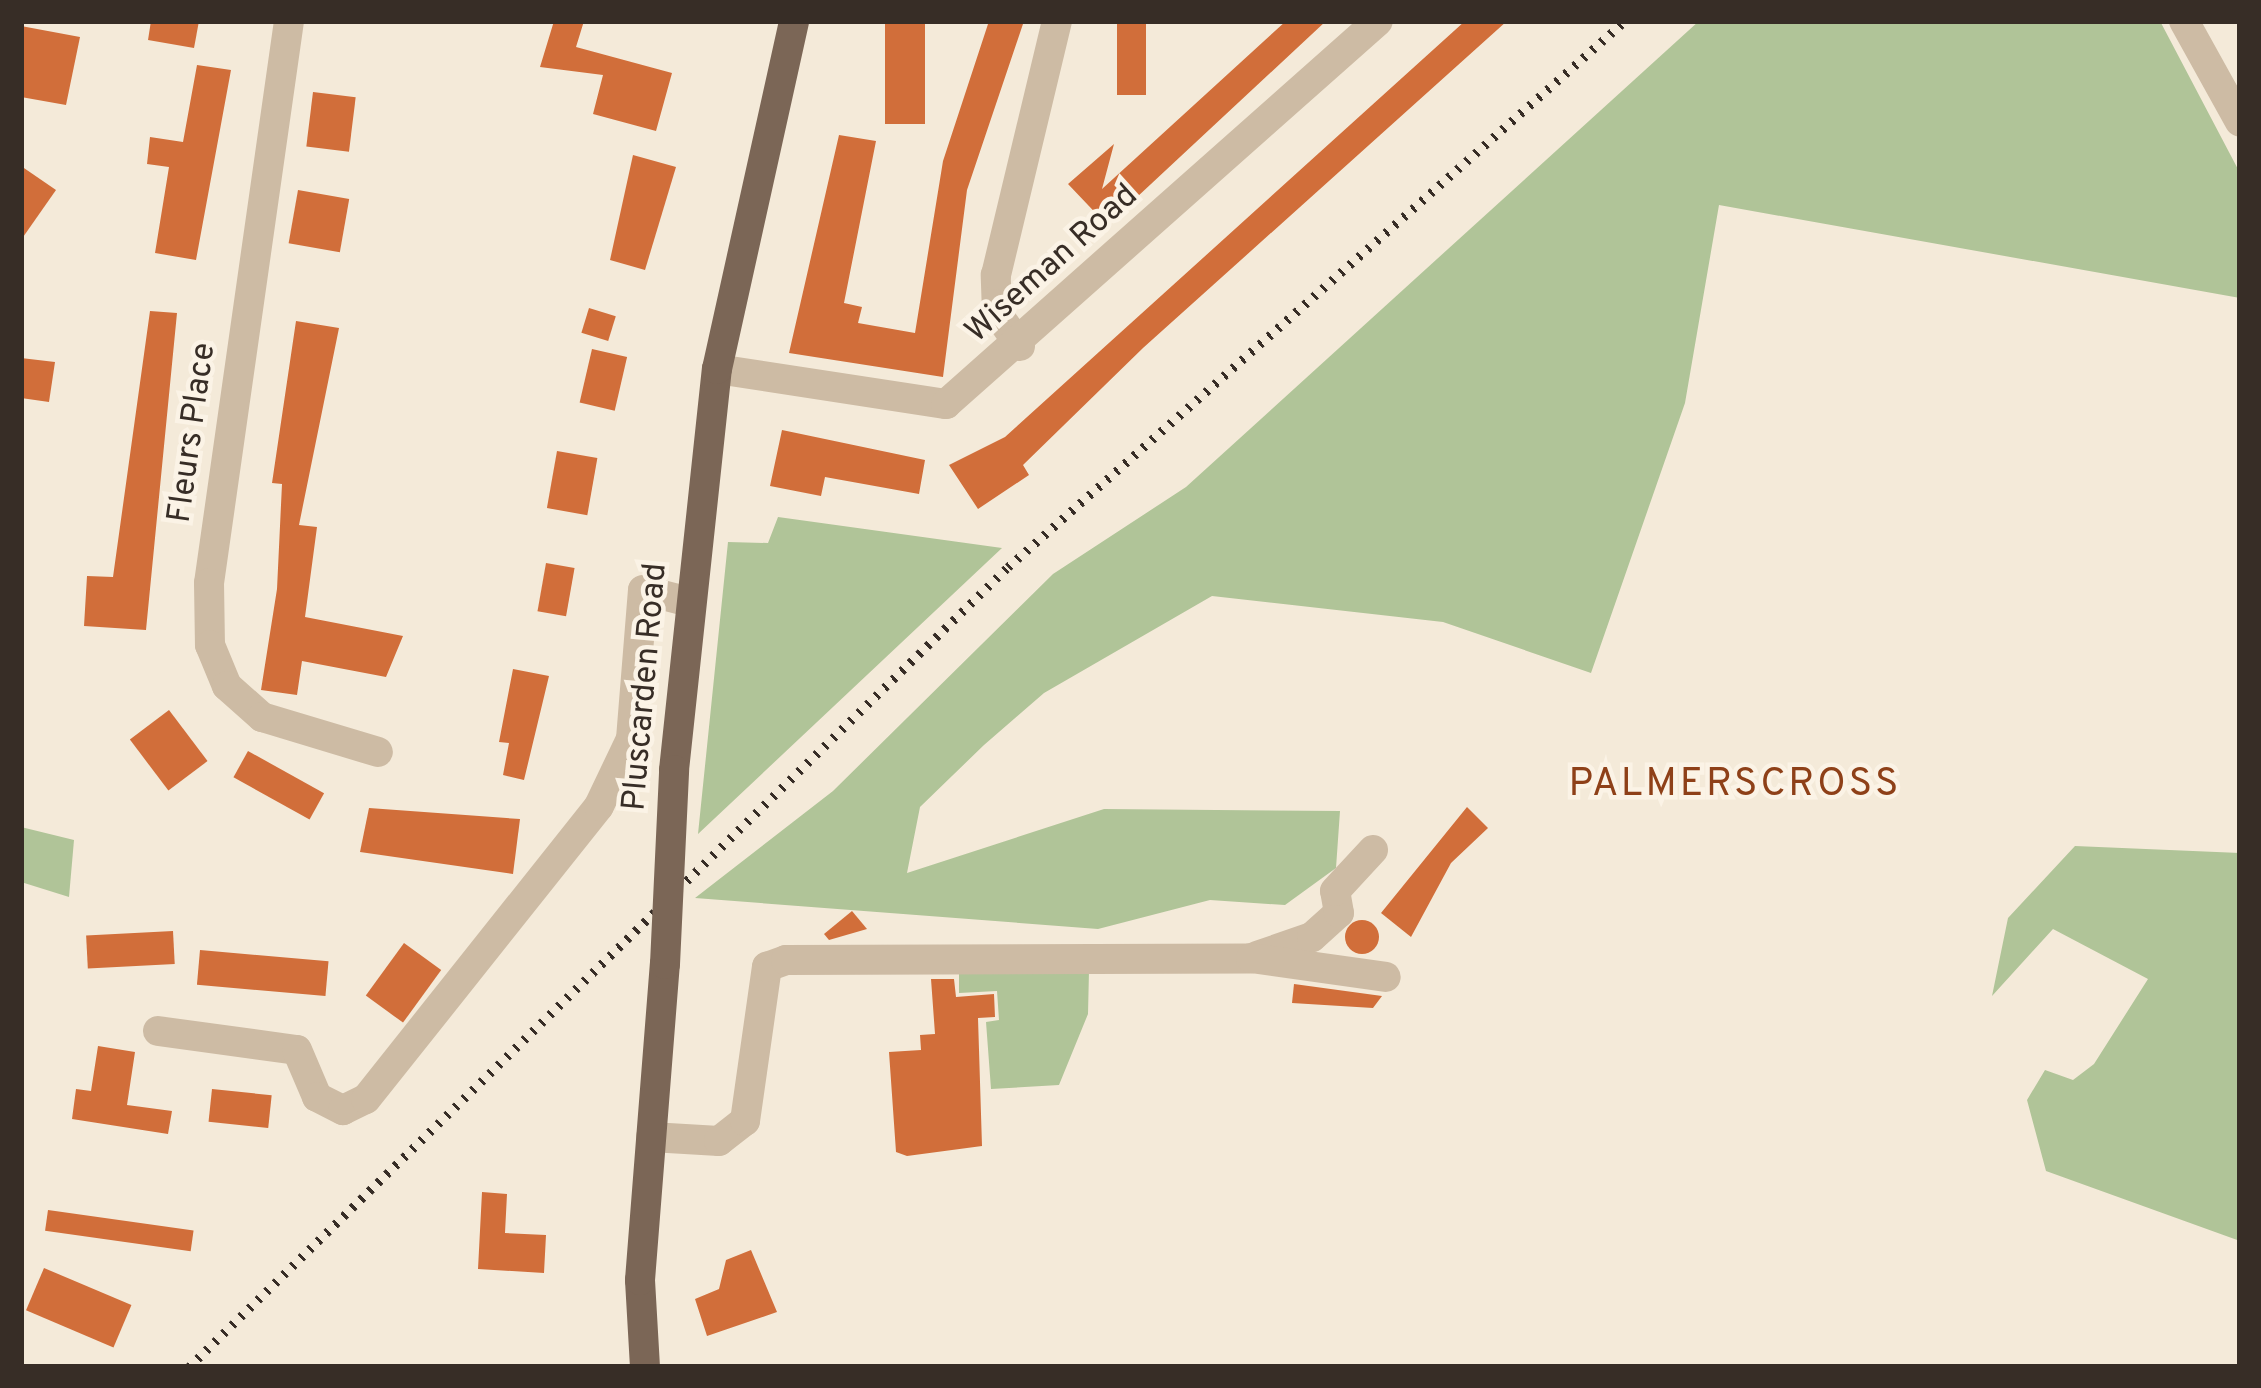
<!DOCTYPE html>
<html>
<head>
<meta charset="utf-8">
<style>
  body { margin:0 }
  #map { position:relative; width:2261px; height:1388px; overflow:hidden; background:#f4ead9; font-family:Overpass,sans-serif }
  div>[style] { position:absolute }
  .green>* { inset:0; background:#b0c498 }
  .building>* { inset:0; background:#d16e3a; transform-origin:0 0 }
  .round { border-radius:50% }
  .minor>* { height:30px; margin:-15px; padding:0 15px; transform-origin:15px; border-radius:15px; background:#cdbba4 }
  .major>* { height:30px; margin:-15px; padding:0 15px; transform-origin:15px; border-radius:15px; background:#7b6656 }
  .rail>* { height:9px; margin-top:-4.5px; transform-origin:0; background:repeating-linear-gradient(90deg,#372d26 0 3px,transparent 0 12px) }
  .major-bridge>* { height:30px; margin:-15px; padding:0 15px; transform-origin:15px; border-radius:15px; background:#7b6656 }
  span { translate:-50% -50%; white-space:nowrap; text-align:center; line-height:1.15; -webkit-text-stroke:9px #fbf3e6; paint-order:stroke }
  .street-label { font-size:33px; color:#372d26 }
  .quarter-label { font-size:39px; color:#8e4018; letter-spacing:3px }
  .frame { position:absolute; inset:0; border:24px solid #372d26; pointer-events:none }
</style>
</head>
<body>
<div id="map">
  <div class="green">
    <i style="clip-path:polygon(1699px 21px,2160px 21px,2240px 173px,2240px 298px,1719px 205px,1685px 403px,1591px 673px,1443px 622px,1212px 596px,1044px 693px,984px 745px,920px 807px,907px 873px,1104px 809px,1340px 811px,1336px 868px,1285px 905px,1210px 900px,1098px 929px,695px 898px,833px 791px,1053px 574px,1186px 487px)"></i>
    <i style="clip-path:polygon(778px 517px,1002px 548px,698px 834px,728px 542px,768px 543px)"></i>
    <i style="clip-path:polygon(21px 827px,74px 840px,69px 897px,21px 882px)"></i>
    <i style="clip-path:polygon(2075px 846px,2240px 853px,2240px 1241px,2046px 1171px,2027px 1100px,2045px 1070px,2073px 1080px,2094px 1064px,2148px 979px,2053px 929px,1992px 996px,2008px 918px)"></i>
    <i style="clip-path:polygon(959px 968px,1089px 971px,1088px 1014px,1059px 1085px,991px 1089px,986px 1022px,999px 1020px,997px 991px,959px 993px)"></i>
  </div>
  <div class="building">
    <i style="clip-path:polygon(151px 21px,199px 21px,194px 48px,148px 40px)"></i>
    <i style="clip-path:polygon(554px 21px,584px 21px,576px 47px,672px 73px,656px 131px,593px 114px,603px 75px,540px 67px)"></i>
    <i style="left:885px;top:21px;width:40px;height:103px"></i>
    <i style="clip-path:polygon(989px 21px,1024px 21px,967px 190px,943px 377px,789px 353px,839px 135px,876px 141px,844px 303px,862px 307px,858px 323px,915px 333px,943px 161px)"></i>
    <i style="left:1117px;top:21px;width:29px;height:74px"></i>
    <i style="clip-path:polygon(1286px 21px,1326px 21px,1107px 225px,1068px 184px,1114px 144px,1102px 189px)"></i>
    <i style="clip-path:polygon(1465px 21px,1507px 21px,1143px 348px,1023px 465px,1029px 475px,978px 509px,949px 465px,1005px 437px)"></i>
    <i style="clip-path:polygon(21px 26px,80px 37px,66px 105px,21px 97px)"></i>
    <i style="clip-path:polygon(197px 65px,231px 70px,196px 260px,155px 253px,169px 167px,147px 164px,150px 137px,183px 142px)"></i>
    <i style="left:313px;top:92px;width:43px;height:55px;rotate:7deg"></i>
    <i style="clip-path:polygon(633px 155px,676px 167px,645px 270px,610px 260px)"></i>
    <i style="clip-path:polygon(21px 166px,56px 190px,21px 240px)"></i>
    <i style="left:298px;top:190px;width:52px;height:54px;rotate:10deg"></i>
    <i style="left:589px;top:308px;width:28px;height:26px;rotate:17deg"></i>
    <i style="clip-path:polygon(150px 311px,177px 313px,146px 630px,84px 626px,87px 576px,113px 577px)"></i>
    <i style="clip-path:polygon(296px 321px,339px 328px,299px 525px,317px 527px,305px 617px,403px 636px,386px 677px,302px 661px,297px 695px,261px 690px,277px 589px,282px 484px,272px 483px)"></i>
    <i style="left:592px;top:349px;width:36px;height:55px;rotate:13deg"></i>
    <i style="clip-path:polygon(21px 358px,55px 362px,49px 402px,21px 398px)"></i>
    <i style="clip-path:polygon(782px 430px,925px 460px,919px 494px,825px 477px,821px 496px,770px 486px)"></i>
    <i style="left:557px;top:451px;width:41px;height:58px;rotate:10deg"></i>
    <i style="left:546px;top:563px;width:29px;height:49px;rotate:10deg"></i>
    <i style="clip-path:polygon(513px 669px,549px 676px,524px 780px,503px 775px,509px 743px,499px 742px)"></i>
    <i style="left:169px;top:710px;width:64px;height:49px;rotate:53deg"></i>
    <i style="left:248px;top:751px;width:87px;height:30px;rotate:29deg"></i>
    <i style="clip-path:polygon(1467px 807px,1488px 828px,1451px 863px,1411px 937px,1381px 913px)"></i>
    <i style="clip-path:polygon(369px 808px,520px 819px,513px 874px,360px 852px)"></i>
    <i style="clip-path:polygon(852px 911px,867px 929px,829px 940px,824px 934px)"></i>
    <i class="round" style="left:1345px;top:920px;width:34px;height:34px"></i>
    <i style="left:173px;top:931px;width:33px;height:87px;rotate:87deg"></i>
    <i style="left:404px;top:943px;width:46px;height:65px;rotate:36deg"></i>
    <i style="left:200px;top:950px;width:129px;height:35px;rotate:5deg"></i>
    <i style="clip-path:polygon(931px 979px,954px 979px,956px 997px,994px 994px,995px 1017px,978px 1018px,982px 1146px,907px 1156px,896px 1152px,889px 1052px,921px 1050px,920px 1035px,935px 1034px)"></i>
    <i style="clip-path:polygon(1294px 984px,1382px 996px,1373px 1008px,1292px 1003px)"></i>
    <i style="clip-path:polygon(98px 1046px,135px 1052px,127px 1105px,172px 1111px,168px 1134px,72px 1119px,76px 1089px,91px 1091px)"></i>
    <i style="left:212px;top:1089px;width:60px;height:33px;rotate:6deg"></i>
    <i style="clip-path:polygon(482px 1192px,507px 1194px,505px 1233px,546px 1235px,544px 1273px,478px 1269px)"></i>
    <i style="left:48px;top:1210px;width:147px;height:21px;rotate:8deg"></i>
    <i style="clip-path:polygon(751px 1250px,777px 1312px,707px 1336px,695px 1299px,719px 1289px,726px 1260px)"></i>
    <i style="left:44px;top:1268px;width:95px;height:46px;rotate:23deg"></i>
  </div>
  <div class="minor">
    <i style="left:289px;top:21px;width:568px;rotate:98.1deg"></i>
    <i style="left:209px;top:583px;width:62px;rotate:89.1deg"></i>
    <i style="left:210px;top:645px;width:44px;rotate:67.5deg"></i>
    <i style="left:227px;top:686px;width:47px;rotate:41.5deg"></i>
    <i style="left:262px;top:717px;width:121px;rotate:16.8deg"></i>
    <i style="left:2184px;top:21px;width:115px;rotate:61deg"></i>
    <i style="left:1020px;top:346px;width:40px;rotate:-124.9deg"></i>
    <i style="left:997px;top:313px;width:38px;rotate:-92deg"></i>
    <i style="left:996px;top:275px;width:261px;rotate:-76.5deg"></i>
    <i style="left:717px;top:369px;width:232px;rotate:8.7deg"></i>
    <i style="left:946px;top:404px;width:577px;rotate:-41.56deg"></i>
    <i style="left:1257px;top:956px;width:58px;rotate:-19.1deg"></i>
    <i style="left:1312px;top:937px;width:36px;rotate:-42deg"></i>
    <i style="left:1339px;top:913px;width:22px;rotate:-100deg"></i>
    <i style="left:1335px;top:891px;width:56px;rotate:-47.2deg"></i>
    <i style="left:158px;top:1031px;width:140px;rotate:7.8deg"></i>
    <i style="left:297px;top:1050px;width:51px;rotate:66.9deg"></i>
    <i style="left:317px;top:1097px;width:29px;rotate:27deg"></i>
    <i style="left:343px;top:1110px;width:25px;rotate:-26deg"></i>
    <i style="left:366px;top:1099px;width:374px;rotate:-51.5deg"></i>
    <i style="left:599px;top:806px;width:74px;rotate:-64.5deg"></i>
    <i style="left:631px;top:739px;width:149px;rotate:-85.4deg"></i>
    <i style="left:643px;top:590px;width:48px;rotate:14.6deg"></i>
    <i style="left:651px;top:1137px;width:68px;rotate:3.4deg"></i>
    <i style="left:719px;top:1141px;width:33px;rotate:-38deg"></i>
    <i style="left:745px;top:1121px;width:156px;rotate:-81.9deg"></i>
    <i style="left:767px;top:967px;width:20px;rotate:-20deg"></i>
    <i style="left:786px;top:960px;width:465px;rotate:-0.2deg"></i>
    <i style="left:1251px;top:958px;width:136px;rotate:8deg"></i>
  </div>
  <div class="major">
    <i style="left:674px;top:770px;width:403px;rotate:-83.9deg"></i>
    <i style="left:717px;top:369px;width:356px;rotate:-77.5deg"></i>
    <i style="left:645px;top:1367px;width:87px;rotate:-93.3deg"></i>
    <i style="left:640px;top:1280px;width:317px;rotate:-85.5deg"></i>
  </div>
  <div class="rail">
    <i style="left:189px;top:1367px;width:1145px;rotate:-44.33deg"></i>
    <i style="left:1008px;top:567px;width:824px;rotate:-41.51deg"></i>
  </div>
  <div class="major-bridge">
    <i style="left:665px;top:964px;width:194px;rotate:-87.3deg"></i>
  </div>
  <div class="street-label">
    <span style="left:1053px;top:265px;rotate:-42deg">Wiseman Road</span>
    <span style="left:194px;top:433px;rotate:-82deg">Fleurs Place</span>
    <span style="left:647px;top:687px;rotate:-85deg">Pluscarden Road</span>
  </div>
  <div class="quarter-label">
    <span style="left:1735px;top:786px">PALMERSCROSS</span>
  </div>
  <div class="frame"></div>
</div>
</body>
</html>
